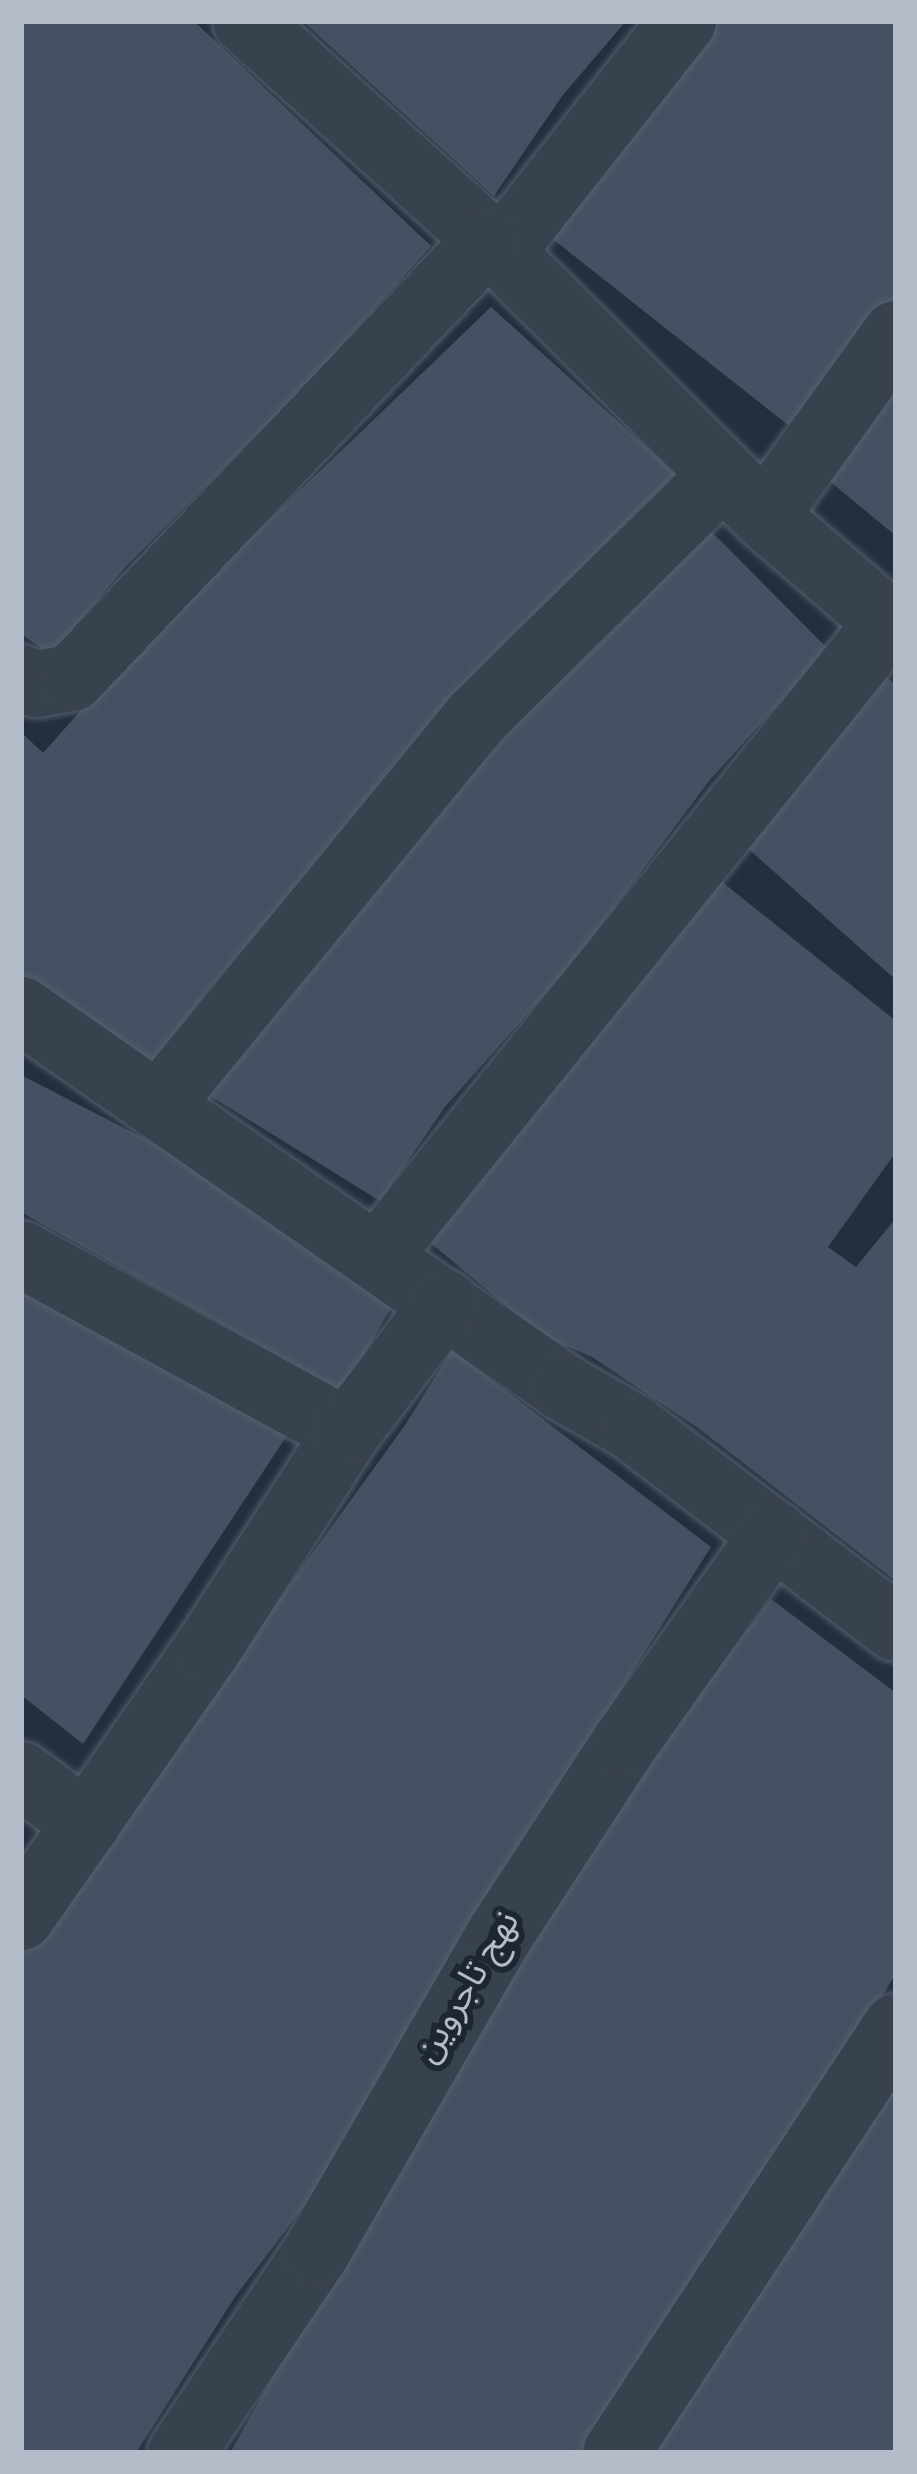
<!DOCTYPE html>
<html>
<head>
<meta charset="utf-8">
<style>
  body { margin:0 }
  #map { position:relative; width:917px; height:2474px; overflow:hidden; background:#242f3e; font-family:Overpass,"Noto Sans Arabic",sans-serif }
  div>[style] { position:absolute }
  .building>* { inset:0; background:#455162 }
  .roads { filter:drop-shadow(0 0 3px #565f6c) drop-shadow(0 0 3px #565f6c) }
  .minor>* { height:66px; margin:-33px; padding:0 33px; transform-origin:33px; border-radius:33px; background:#38414e }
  span { translate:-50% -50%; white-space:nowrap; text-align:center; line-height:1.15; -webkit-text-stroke:12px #1d2633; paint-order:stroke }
  .street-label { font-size:36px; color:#b4bcc9 }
  .frame { position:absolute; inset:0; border:24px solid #b4bcc9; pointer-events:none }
</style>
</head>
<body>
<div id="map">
  <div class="building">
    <i style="clip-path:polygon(21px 21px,194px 21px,431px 246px,299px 392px,127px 565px,51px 655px,21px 634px)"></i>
    <i style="clip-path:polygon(303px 21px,626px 21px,562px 96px,494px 196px)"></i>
    <i style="clip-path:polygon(706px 21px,896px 21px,896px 296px,788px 425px,540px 229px)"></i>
    <i style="clip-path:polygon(491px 307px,686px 483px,312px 868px,204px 995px,154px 1066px,21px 979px,21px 732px,43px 753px,142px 642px)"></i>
    <i style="clip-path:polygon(896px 368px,896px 536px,821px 474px)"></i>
    <i style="clip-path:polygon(701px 521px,828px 649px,709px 781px,575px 960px,445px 1107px,380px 1201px,191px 1084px)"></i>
    <i style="clip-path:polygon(882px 673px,896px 685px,896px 980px,744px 845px)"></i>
    <i style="clip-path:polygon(721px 881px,896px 1021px,896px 1152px,828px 1247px,856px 1267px,896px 1218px,896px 1581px,698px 1428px,592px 1357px,543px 1336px,428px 1241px)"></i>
    <i style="clip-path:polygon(21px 1075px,159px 1146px,396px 1299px,343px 1392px,21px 1212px)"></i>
    <i style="clip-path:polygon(21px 1280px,292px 1428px,83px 1744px,21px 1695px)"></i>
    <i style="clip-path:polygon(452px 1350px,711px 1547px,559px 1788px,323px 2181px,235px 2297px,136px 2453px,21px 2453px,21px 1957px,405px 1425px)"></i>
    <i style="clip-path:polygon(771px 1599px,896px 1693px,896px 1973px,832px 2082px,591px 2453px,230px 2453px,411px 2130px,665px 1738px)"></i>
    <i style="clip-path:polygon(896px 2071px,896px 2453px,640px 2453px)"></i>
  </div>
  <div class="roads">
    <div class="minor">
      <i style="left:246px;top:21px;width:326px;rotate:42.1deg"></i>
      <i style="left:488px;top:240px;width:391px;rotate:44.9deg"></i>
      <i style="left:765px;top:516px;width:173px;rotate:40.8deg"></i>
      <i style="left:500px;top:253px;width:295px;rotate:-51.7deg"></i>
      <i style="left:765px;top:516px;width:224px;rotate:-54.3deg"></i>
      <i style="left:21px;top:678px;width:17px;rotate:21deg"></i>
      <i style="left:37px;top:684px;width:36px;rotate:-10deg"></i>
      <i style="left:72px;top:678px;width:604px;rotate:-46.48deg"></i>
      <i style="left:21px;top:1010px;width:662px;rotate:34.84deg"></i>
      <i style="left:564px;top:1388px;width:78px;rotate:29.8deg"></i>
      <i style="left:632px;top:1427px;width:332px;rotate:37.3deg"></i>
      <i style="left:158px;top:1106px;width:503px;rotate:-50.65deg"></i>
      <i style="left:477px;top:717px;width:346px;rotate:-44.6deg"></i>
      <i style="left:21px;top:1254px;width:371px;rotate:28.6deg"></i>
      <i style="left:377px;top:1257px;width:814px;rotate:-51.13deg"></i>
      <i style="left:21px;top:1775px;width:82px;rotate:36.6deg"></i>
      <i style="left:21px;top:1917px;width:329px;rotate:-55.2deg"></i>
      <i style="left:209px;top:1647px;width:255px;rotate:-57.3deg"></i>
      <i style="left:347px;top:1432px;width:162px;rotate:-52.8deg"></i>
      <i style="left:181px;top:2453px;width:241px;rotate:-56deg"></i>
      <i style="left:316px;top:2253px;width:370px;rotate:-60deg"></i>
      <i style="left:501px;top:1933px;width:227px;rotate:-56.9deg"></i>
      <i style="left:625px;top:1743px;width:257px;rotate:-54.6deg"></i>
      <i style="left:616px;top:2453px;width:510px;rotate:-56.68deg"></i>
    </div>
  </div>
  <div class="street-label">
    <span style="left:469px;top:1988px;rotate:-59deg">نهج تاجروين</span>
  </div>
  <div class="frame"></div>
</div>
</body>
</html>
